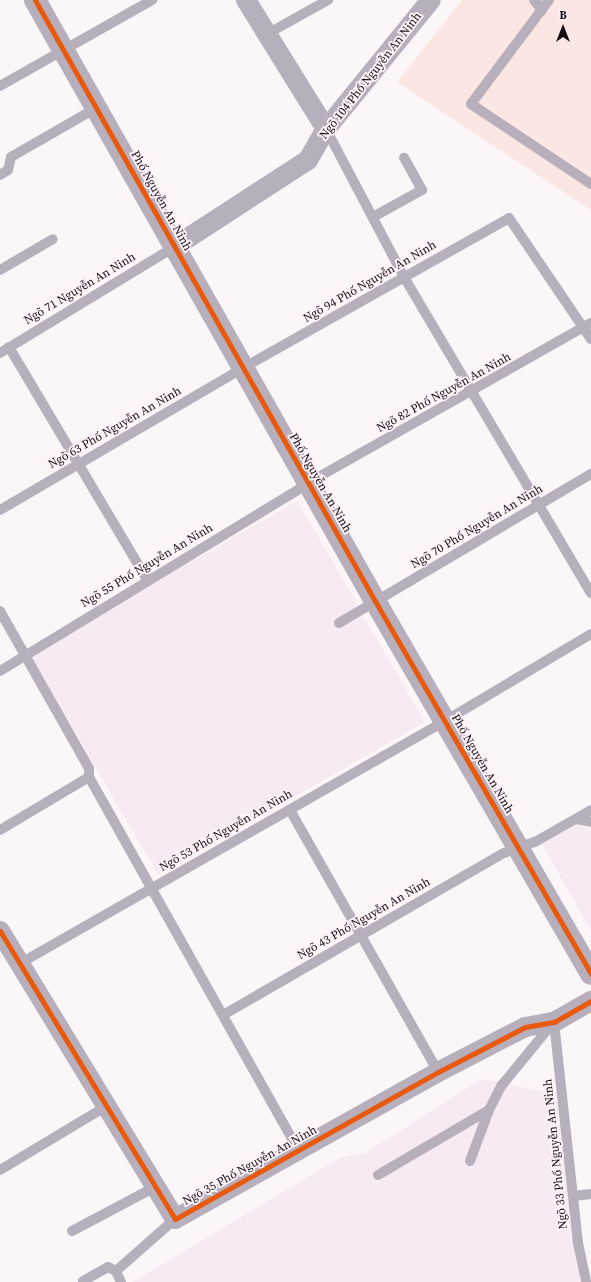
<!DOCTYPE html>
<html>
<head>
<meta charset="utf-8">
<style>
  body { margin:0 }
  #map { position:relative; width:591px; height:1282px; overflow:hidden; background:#fcf6f9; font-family:"Source Serif 4",serif }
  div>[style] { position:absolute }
  .built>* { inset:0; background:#f7eaf2 }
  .green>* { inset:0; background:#fae6e2 }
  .service>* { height:10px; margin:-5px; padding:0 5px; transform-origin:5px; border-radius:5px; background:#b7afbc }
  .minor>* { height:20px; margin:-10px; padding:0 10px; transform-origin:10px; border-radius:10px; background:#b7afbc }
  .tertiary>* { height:22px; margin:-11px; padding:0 11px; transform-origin:11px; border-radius:11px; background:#b7afbc }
  .cycleway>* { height:5px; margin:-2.5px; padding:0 2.5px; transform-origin:2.5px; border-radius:2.5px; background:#e8590c }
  span { translate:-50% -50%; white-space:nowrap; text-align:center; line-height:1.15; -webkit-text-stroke:3.5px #fff3fa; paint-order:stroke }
  .street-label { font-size:12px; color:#160d13 }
  .north { position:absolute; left:543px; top:8px; width:40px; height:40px; -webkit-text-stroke:3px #fff3fa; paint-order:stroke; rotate:0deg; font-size:11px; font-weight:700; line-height:16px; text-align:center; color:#160d13 }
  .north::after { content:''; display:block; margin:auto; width:14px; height:18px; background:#160d13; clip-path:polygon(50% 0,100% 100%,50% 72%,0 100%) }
</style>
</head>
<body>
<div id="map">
  <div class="built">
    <i style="clip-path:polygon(297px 501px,356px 601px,357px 613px,366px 620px,425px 722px,158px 875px,30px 654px)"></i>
    <i style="clip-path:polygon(576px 825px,591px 829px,591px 931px,542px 844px)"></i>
    <i style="clip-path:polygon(482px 1079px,556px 1094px,573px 1244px,581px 1282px,132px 1282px,342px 1157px,365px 1153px)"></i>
  </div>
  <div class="green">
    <i style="clip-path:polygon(462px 0,591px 0,591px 210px,397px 82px)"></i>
  </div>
  <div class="service">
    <i style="left:534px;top:0;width:13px;rotate:51deg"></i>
    <i style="left:549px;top:0;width:130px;rotate:126.9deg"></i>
    <i style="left:471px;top:104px;width:144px;rotate:33.7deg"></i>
    <i style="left:267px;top:34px;width:70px;rotate:-29.1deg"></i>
    <i style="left:0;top:86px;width:175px;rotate:-29.5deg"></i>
    <i style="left:326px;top:129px;width:167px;rotate:62.2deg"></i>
    <i style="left:404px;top:277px;width:367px;rotate:59.4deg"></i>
    <i style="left:0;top:175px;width:9px;rotate:-32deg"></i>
    <i style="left:8px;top:170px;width:13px;rotate:-77deg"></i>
    <i style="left:11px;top:157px;width:100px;rotate:-29.9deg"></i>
    <i style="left:373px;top:217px;width:56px;rotate:-28.9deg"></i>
    <i style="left:422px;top:190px;width:37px;rotate:-119deg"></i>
    <i style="left:0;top:270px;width:61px;rotate:-30.3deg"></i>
    <i style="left:9px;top:347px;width:272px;rotate:59.3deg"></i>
    <i style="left:0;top:353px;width:204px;rotate:-31.3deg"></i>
    <i style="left:0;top:510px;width:281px;rotate:-30.3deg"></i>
    <i style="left:243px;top:368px;width:305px;rotate:-29.4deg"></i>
    <i style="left:509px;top:218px;width:146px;rotate:55.9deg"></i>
    <i style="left:0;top:611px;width:180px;rotate:60.5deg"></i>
    <i style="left:89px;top:768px;width:9px;rotate:90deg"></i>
    <i style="left:89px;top:777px;width:429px;rotate:60.7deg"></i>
    <i style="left:339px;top:623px;width:293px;rotate:-30.6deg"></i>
    <i style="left:0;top:671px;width:377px;rotate:-31.3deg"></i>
    <i style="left:322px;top:475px;width:309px;rotate:-29.5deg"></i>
    <i style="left:290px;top:810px;width:301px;rotate:60.5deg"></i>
    <i style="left:576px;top:819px;width:15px;rotate:11deg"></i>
    <i style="left:0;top:830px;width:104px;rotate:-30.8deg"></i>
    <i style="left:19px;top:964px;width:490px;rotate:-29.7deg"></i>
    <i style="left:445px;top:721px;width:170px;rotate:-30.8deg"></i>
    <i style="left:223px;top:1015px;width:324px;rotate:-30deg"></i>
    <i style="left:504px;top:853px;width:33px;rotate:-20deg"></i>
    <i style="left:535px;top:842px;width:64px;rotate:-29.7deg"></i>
    <i style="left:554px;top:1022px;width:222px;rotate:83.8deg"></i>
    <i style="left:578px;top:1243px;width:40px;rotate:78deg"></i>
    <i style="left:470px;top:1161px;width:54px;rotate:-69.6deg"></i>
    <i style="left:489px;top:1110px;width:28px;rotate:-63deg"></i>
    <i style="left:502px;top:1085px;width:80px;rotate:-50.6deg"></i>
    <i style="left:0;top:1170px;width:122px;rotate:-31deg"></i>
    <i style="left:378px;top:1175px;width:129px;rotate:-30.4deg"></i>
    <i style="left:574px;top:1196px;width:17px;rotate:-7deg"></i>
    <i style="left:72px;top:1231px;width:94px;rotate:-27.9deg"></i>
    <i style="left:116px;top:1271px;width:79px;rotate:-41.4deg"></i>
    <i style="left:116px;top:1271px;width:12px;rotate:66deg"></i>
    <i style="left:83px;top:1281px;width:29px;rotate:-29deg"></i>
    <i style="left:108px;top:1267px;width:9px;rotate:27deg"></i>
  </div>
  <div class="minor">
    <i style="left:246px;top:0;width:152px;rotate:58.2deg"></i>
    <i style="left:174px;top:247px;width:160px;rotate:-33deg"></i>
    <i style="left:308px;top:160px;width:36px;rotate:-60deg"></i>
    <i style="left:326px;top:129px;width:166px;rotate:-50.9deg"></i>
    <i style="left:0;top:931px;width:337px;rotate:58.7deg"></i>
    <i style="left:175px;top:1219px;width:301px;rotate:-29.2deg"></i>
    <i style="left:438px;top:1072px;width:98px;rotate:-27.3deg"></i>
    <i style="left:525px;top:1027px;width:29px;rotate:-10deg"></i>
    <i style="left:554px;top:1022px;width:43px;rotate:-29.6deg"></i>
  </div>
  <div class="tertiary">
    <i style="left:35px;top:0;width:691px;rotate:60.5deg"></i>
    <i style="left:375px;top:601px;width:431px;rotate:59.9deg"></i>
  </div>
  <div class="cycleway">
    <i style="left:35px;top:0;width:691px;rotate:60.5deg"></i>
    <i style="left:375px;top:601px;width:431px;rotate:59.9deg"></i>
    <i style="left:0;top:931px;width:337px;rotate:58.7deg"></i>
    <i style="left:175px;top:1219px;width:301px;rotate:-29.2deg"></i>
    <i style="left:438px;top:1072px;width:98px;rotate:-27.3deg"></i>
    <i style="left:525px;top:1027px;width:29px;rotate:-10deg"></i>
    <i style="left:554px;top:1022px;width:43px;rotate:-29.6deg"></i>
  </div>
  <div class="street-label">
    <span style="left:371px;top:76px;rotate:-52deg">Ngõ 104 Phố Nguyễn An Ninh</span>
    <span style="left:161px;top:201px;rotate:61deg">Phố Nguyễn An Ninh</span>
    <span style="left:370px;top:282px;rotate:-30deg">Ngõ 94 Phố Nguyễn An Ninh</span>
    <span style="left:80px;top:289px;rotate:-31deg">Ngõ 71 Nguyễn An Ninh</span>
    <span style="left:444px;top:393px;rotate:-29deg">Ngõ 82 Phố Nguyễn An Ninh</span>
    <span style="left:115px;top:428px;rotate:-30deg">Ngõ 63 Phố Nguyễn An Ninh</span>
    <span style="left:320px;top:483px;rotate:60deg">Phố Nguyễn An Ninh</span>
    <span style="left:477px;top:527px;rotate:-31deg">Ngõ 70 Phố Nguyễn An Ninh</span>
    <span style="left:147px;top:566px;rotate:-31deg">Ngõ 55 Phố Nguyễn An Ninh</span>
    <span style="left:482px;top:764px;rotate:60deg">Phố Nguyễn An Ninh</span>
    <span style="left:226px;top:831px;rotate:-30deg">Ngõ 53 Phố Nguyễn An Ninh</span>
    <span style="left:364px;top:919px;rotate:-30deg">Ngõ 43 Phố Nguyễn An Ninh</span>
    <span style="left:556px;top:1154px;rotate:-96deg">Ngõ 33 Phố Nguyễn An Ninh</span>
    <span style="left:250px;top:1166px;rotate:-29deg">Ngõ 35 Phố Nguyễn An Ninh</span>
  </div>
  <div class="north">B</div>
</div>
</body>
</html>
